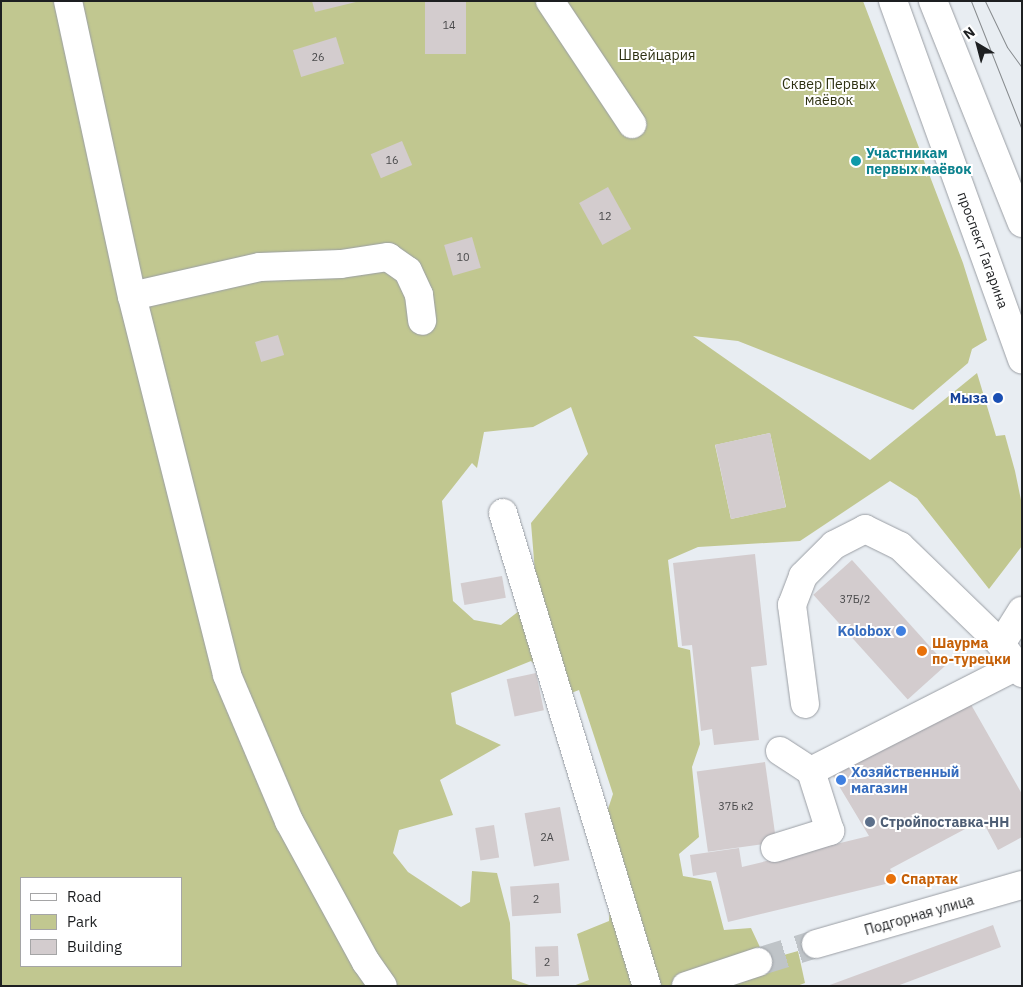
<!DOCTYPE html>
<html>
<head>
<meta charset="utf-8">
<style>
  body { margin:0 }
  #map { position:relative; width:1023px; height:987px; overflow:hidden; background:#e8edf2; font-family:"IBM Plex Sans",sans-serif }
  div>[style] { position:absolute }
  .green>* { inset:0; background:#c1c790 }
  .building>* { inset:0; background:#d3ccce; transform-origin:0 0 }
  .minor-tunnel>* { height:28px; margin-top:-14px; transform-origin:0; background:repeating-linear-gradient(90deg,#bfc4c8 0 28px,transparent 0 42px) }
  .roads { filter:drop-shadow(0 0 1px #9a9ea4) drop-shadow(0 0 1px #9a9ea4) }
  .minor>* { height:28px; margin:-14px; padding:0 14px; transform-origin:14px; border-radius:14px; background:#fff }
  .major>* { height:28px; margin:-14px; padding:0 14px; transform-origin:14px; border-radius:14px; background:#fff }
  .tram>* { height:1px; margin:-0.5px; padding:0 0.5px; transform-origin:0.5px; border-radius:0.5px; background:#878b8e }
  .dots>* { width:14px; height:14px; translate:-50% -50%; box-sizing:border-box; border:2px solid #fff; border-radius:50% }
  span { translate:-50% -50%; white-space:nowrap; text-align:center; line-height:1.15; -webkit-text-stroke:4px #fff; paint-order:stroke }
  .number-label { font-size:11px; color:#4a4a4c }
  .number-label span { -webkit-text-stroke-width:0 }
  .park-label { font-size:14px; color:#2e3112 }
  .culture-label { font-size:14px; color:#0d838f; font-weight:700 }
  .left { translate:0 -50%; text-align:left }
  .street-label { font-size:14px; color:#1d1f21 }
  .transit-label { font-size:14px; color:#164399; font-weight:700 }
  .right { translate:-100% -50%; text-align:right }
  .shop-label { font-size:14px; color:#366cbe; font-weight:700 }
  .food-label { font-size:14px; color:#c56008; font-weight:700 }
  .service-label { font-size:14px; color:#4e5e75; font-weight:700 }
  .frame { position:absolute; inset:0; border:2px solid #1d1f21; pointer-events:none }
  .legend { position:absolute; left:20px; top:877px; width:162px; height:90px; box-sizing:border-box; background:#fff; border:1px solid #a5a5a6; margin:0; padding:6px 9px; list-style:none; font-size:15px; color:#1d1f21 }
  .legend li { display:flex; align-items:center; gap:10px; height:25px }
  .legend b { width:25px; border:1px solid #a5a5a6 }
  .north { position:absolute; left:953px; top:20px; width:50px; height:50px; -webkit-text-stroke:4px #fff; paint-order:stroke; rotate:323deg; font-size:14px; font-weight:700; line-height:20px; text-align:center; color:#1d1f21 }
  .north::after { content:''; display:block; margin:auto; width:18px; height:22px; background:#1d1f21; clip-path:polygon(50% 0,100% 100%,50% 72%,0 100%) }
</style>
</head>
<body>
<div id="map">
  <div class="green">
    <i style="clip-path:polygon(evenodd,1px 1px,863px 1px,963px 263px,987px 340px,972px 349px,968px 363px,913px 410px,738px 341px,693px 336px,870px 460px,977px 373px,996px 436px,1005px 435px,1015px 471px,1022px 505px,1022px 546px,989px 589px,917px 498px,890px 481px,800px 541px,698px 547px,668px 560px,678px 647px,690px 650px,700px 744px,692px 767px,699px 837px,679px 854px,683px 876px,711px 881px,724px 930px,751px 928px,766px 960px,798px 951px,805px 983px,797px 986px,573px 986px,589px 980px,577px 934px,609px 921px,612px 868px,600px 833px,613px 794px,579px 690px,566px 695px,531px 661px,451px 693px,456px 724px,501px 745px,440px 780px,453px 815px,399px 830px,393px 853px,408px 872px,461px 907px,470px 902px,472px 871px,497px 873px,510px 923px,512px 979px,532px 986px,1px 986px,1px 1px,571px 407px,588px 454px,531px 523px,537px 597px,501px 625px,474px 620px,453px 601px,442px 501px,472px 463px,477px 468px,484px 432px,533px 427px,571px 407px,1px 1px,770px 433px,786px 507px,731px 519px,715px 445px,770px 433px,1px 1px,21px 878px,181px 878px,181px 966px,21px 966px,21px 878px)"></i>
  </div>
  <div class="building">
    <i style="clip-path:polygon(312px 1px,356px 1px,356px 2px,315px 12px)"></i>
    <i style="left:425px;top:1px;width:41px;height:53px"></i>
    <i style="left:336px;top:37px;width:28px;height:45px;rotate:73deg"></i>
    <i style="left:402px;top:141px;width:26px;height:34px;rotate:67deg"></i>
    <i style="left:608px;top:187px;width:48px;height:33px;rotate:61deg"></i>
    <i style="left:472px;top:237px;width:32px;height:29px;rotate:74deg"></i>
    <i style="left:278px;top:335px;width:21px;height:24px;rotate:73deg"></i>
    <i style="left:770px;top:433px;width:76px;height:56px;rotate:78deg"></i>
    <i style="clip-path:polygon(755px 554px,767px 665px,751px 667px,759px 740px,714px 745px,712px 729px,701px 731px,692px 645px,682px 646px,673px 563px)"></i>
    <i style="left:852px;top:560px;width:141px;height:52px;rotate:48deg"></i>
    <i style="left:502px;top:576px;width:22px;height:42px;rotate:80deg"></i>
    <i style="left:536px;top:673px;width:38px;height:30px;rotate:78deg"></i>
    <i style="clip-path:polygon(969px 701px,1022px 794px,1022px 837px,998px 850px,982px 820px,890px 869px,898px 881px,728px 922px,716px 872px,693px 876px,690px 855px,739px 848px,742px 867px,869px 836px,833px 776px)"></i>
    <i style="left:765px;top:762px;width:81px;height:69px;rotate:82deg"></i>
    <i style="left:560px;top:807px;width:54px;height:36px;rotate:80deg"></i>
    <i style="left:494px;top:825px;width:33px;height:19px;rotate:81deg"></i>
    <i style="left:559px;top:883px;width:30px;height:49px;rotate:86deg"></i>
    <i style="clip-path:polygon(993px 925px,1001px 947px,897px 986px,827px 986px)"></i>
    <i style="left:558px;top:946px;width:30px;height:23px;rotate:88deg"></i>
  </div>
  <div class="minor-tunnel">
    <i style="left:758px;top:962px;width:61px;rotate:-17.2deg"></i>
  </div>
  <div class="roads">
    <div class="minor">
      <i style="left:68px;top:1px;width:302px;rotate:77.8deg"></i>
      <i style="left:132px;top:296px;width:391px;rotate:75.9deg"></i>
      <i style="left:227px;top:675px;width:159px;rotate:67deg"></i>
      <i style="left:289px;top:821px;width:161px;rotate:61.4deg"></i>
      <i style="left:366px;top:962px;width:29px;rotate:55deg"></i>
      <i style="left:550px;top:1px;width:148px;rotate:56.3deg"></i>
      <i style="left:132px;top:296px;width:131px;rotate:-12.8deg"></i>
      <i style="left:260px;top:267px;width:81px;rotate:-2.1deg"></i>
      <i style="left:341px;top:264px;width:48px;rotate:-8.5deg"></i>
      <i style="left:388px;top:257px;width:24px;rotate:35deg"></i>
      <i style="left:408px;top:271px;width:26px;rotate:65deg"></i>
      <i style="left:419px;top:295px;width:26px;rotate:83deg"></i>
      <i style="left:503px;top:513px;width:494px;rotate:73.1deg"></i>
      <i style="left:1001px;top:644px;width:39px;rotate:-58deg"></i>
      <i style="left:805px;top:704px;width:100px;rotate:-97.5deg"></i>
      <i style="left:792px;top:605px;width:31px;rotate:-69deg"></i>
      <i style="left:803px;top:576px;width:44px;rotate:-45deg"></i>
      <i style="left:834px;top:545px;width:35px;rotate:-27deg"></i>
      <i style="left:865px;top:529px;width:39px;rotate:26deg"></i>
      <i style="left:900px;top:546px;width:141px;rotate:44.1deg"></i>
      <i style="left:1001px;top:644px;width:36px;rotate:54deg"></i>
      <i style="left:780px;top:751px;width:37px;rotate:33deg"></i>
      <i style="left:811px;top:771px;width:231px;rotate:-27deg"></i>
      <i style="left:775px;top:848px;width:58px;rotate:-17.2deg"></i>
      <i style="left:830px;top:831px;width:63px;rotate:-107.6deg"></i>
      <i style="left:816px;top:944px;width:214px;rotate:-16deg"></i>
      <i style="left:686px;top:986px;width:76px;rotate:-18.4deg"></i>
    </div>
    <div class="major">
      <i style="left:893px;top:1px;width:381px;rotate:70.2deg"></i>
      <i style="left:933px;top:1px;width:239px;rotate:68.2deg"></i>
    </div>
  </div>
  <div class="tram">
    <i style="left:971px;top:1px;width:139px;rotate:68.4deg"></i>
    <i style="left:985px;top:1px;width:51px;rotate:64.4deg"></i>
    <i style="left:1007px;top:47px;width:26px;rotate:54deg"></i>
  </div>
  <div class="dots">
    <i style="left:856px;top:161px;background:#0f9aa8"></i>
    <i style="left:998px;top:398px;background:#1a4fb4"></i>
    <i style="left:901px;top:631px;background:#3f7fe0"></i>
    <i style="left:922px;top:651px;background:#e8710a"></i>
    <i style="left:841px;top:780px;background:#3f7fe0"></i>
    <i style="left:870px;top:822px;background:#5c6f8a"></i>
    <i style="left:891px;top:879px;background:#e8710a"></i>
  </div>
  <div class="number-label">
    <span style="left:449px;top:25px">14</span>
    <span style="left:318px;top:57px">26</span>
    <span style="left:392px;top:160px">16</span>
    <span style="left:605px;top:216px">12</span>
    <span style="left:463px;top:257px">10</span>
    <span style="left:855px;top:599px">37Б/2</span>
    <span style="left:736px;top:806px">37Б к2</span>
    <span style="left:547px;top:837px">2А</span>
    <span style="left:536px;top:899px">2</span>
    <span style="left:547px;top:962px">2</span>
  </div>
  <div class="park-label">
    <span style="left:657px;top:55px">Швейцария</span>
    <span style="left:829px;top:92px">Сквер Первых<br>маёвок</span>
  </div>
  <div class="culture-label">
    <span class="left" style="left:866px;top:161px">Участникам<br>первых маёвок</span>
  </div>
  <div class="street-label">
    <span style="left:983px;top:250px;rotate:70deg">проспект Гагарина</span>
    <span style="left:919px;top:915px;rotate:-16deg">Подгорная улица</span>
  </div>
  <div class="transit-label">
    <span class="right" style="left:988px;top:398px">Мыза</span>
  </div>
  <div class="shop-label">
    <span class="right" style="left:891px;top:631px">Kolobox</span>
    <span class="left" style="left:851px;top:780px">Хозяйственный<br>магазин</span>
  </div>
  <div class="food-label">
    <span class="left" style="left:932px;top:651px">Шаурма<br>по-турецки</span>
    <span class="left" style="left:901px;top:879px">Спартак</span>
  </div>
  <div class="service-label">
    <span class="left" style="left:880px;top:822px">Стройпоставка-НН</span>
  </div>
  <div class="frame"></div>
  <ul class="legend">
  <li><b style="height:6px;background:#fff"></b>Road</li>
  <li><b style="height:14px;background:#c1c790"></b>Park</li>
  <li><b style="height:14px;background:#d3ccce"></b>Building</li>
  </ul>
  <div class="north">N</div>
</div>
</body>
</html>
